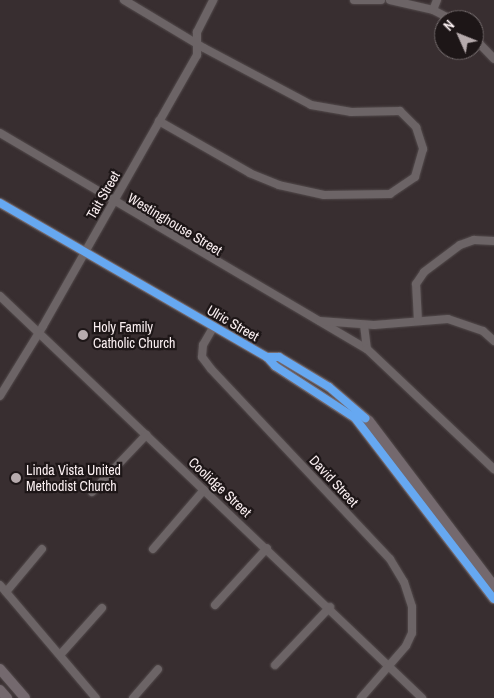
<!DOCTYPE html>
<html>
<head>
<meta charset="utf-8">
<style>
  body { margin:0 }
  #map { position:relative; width:494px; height:698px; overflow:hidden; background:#382e30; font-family:"Archivo Narrow",sans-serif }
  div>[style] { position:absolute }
  .roads { filter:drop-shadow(0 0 1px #534b4c) drop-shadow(0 0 1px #534b4c) }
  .minor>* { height:8px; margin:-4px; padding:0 4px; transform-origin:4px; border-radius:4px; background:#6c6466 }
  .major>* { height:10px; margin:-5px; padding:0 5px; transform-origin:5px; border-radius:5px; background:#74696e }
  .cycleway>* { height:8px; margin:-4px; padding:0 4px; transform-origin:4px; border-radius:4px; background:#66a8f1 }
  .dots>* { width:14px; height:14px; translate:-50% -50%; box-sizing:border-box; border:2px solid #1d1617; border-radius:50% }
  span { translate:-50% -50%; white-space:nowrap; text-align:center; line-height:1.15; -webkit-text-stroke:4.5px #1d1617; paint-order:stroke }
  .street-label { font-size:14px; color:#faeff1 }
  .poi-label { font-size:14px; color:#faeff1 }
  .left { translate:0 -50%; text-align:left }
  .north { position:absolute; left:434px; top:10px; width:50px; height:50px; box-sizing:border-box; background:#1d1617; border:1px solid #756d6e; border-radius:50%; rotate:314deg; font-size:14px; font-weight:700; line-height:20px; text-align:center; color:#faeff1 }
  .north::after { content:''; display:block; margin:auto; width:18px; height:22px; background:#b6abad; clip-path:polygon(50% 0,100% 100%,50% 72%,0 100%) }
</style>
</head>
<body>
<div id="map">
  <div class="roads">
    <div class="minor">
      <i style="left:124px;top:0;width:93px;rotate:31deg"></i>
      <i style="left:204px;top:48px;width:121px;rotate:28deg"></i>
      <i style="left:311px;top:105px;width:41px;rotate:9.9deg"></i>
      <i style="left:351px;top:112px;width:49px;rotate:-1.2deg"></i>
      <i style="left:400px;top:111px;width:23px;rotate:45deg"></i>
      <i style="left:416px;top:127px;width:23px;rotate:72deg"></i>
      <i style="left:423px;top:149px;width:29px;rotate:106deg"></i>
      <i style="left:415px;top:177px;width:30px;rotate:146deg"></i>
      <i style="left:390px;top:194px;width:66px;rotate:179.1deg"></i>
      <i style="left:324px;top:195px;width:46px;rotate:-167.5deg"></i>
      <i style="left:279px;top:185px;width:31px;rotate:-158deg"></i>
      <i style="left:250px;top:173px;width:105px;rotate:-150.3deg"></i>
      <i style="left:354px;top:0;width:27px"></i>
      <i style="left:390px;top:0;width:44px;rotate:13.1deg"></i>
      <i style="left:433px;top:10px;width:22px;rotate:27deg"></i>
      <i style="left:433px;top:10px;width:11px;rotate:-68deg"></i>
      <i style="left:474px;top:38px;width:29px;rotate:46deg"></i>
      <i style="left:0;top:133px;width:426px;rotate:30.5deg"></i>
      <i style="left:0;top:296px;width:583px;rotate:43.61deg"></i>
      <i style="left:320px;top:321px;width:54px;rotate:4.2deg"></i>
      <i style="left:374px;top:325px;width:74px;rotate:-4.6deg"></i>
      <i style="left:448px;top:319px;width:37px;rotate:19deg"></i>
      <i style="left:483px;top:331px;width:15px;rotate:42deg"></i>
      <i style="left:418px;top:321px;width:37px;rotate:-93deg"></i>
      <i style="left:416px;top:284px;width:14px;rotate:-56deg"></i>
      <i style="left:424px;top:272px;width:45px;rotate:-36.9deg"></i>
      <i style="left:460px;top:245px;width:15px;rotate:-20deg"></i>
      <i style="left:474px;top:240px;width:20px;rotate:3deg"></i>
      <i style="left:364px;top:325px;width:24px;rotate:83deg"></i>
      <i style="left:367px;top:349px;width:175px;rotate:43.4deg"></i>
      <i style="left:214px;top:326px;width:22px;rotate:120deg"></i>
      <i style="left:203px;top:345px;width:12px;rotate:95deg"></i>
      <i style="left:202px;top:357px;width:15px;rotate:53deg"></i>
      <i style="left:211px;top:369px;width:261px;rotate:46.7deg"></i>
      <i style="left:390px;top:559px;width:27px;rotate:59deg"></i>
      <i style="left:404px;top:582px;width:26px;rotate:72deg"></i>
      <i style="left:412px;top:607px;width:26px;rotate:90deg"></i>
      <i style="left:412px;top:633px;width:14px;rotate:115deg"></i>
      <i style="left:406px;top:646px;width:69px;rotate:130.9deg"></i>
      <i style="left:0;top:396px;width:82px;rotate:-58.4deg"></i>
      <i style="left:43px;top:326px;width:312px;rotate:-60.4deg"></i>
      <i style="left:197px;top:55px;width:23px;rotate:-90deg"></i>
      <i style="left:197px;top:32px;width:36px;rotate:-63deg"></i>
      <i style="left:92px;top:492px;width:79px;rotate:-46.5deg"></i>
      <i style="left:153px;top:549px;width:78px;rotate:-49.2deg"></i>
      <i style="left:0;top:585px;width:148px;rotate:49.7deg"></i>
      <i style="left:6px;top:592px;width:56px;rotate:-50.1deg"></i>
      <i style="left:215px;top:605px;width:77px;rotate:-47.6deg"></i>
      <i style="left:60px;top:655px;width:63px;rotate:-48.2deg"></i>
      <i style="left:275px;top:665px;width:80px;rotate:-46.5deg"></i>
      <i style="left:133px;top:698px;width:38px;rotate:-49deg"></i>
    </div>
    <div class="major">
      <i style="left:0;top:203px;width:308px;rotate:30deg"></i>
      <i style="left:267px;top:357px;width:12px;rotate:48deg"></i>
      <i style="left:275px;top:366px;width:95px;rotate:33deg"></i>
      <i style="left:355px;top:418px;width:228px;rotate:52.5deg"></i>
      <i style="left:267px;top:357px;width:12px"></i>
      <i style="left:279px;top:357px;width:58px;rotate:31deg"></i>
      <i style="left:329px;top:387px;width:52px;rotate:40.4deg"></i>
      <i style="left:369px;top:421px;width:207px;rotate:52.9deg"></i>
      <i style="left:0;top:669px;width:38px;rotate:49deg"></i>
      <i style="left:0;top:690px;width:11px;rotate:49deg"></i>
    </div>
  </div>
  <div class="cycleway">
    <i style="left:0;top:203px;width:308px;rotate:30deg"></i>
    <i style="left:267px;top:357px;width:12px;rotate:48deg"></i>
    <i style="left:275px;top:366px;width:95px;rotate:33deg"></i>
    <i style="left:355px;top:418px;width:228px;rotate:52.5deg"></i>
    <i style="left:267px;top:357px;width:12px"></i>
    <i style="left:279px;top:357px;width:58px;rotate:31deg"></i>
    <i style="left:329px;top:387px;width:48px;rotate:40.7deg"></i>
  </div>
  <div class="dots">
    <i style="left:83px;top:335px;background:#b6abad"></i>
    <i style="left:16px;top:478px;background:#b6abad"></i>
  </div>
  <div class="street-label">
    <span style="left:103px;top:195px;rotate:-60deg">Tait Street</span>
    <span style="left:175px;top:224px;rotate:31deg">Westinghouse Street</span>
    <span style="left:233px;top:323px;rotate:30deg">Ulric Street</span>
    <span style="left:334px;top:481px;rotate:47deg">David Street</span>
    <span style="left:220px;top:487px;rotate:43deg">Coolidge Street</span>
  </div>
  <div class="poi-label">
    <span class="left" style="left:93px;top:335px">Holy Family<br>Catholic Church</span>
    <span class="left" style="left:26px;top:478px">Linda Vista United<br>Methodist Church</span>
  </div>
  <div class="north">N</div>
</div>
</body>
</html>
